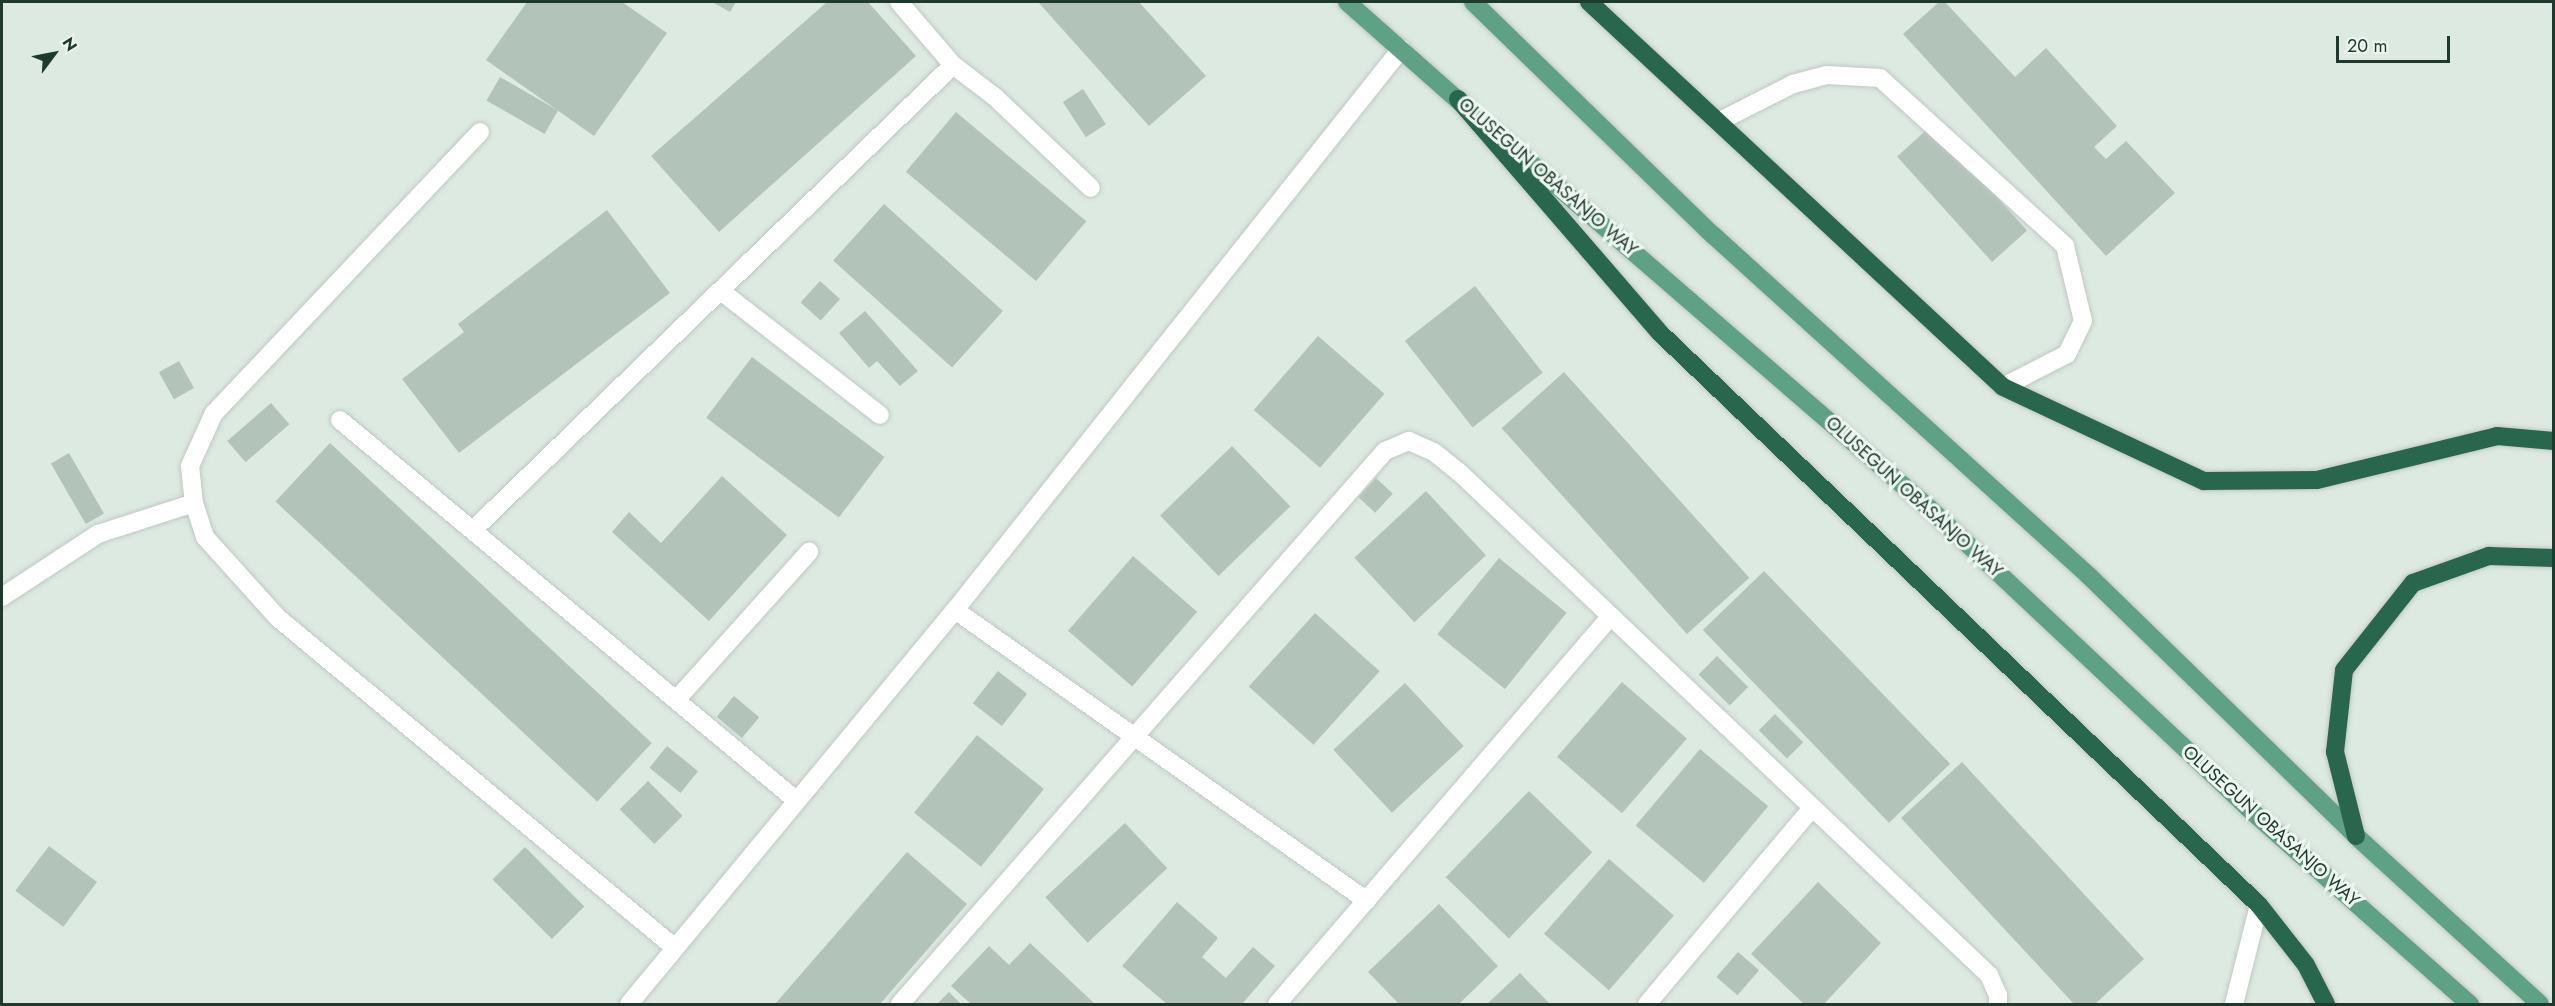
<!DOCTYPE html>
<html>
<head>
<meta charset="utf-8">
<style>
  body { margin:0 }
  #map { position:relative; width:2555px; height:1006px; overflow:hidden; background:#ddeae1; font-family:Jost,sans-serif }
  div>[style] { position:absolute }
  .building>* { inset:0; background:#b2c4ba; transform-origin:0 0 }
  .roads { filter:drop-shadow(0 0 2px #c0c8c4) drop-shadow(0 0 2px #c0c8c4) }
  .minor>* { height:18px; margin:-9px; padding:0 9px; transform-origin:9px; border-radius:9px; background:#fff }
  .major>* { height:18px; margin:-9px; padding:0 9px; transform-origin:9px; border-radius:9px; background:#5fa184 }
  .highway>* { height:18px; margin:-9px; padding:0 9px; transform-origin:9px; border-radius:9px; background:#29664e }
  span { translate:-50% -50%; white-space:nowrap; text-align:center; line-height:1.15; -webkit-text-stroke:6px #edf6f0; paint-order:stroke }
  .street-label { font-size:18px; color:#1e392d }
  .frame { position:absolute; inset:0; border:3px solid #1e392d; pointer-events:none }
  .north { position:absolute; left:24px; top:24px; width:60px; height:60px; -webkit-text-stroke:4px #edf6f0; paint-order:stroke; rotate:58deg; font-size:16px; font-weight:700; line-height:24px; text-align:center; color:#1e392d }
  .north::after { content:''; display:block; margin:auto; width:21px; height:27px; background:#1e392d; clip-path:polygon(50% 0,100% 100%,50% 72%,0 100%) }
  .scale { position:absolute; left:2336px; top:36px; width:114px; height:27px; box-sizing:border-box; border:3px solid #1e392d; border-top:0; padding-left:8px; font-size:18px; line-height:21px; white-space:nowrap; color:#1e392d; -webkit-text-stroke:4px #edf6f0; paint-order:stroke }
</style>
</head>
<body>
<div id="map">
  <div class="building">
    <i style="clip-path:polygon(527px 2px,622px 2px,667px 33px,594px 136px,486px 60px)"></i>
    <i style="clip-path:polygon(712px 2px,736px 2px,730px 12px)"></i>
    <i style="clip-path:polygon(827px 2px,868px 2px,916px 56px,719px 232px,651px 156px)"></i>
    <i style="clip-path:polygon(1038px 2px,1139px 2px,1206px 76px,1149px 126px)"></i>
    <i style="clip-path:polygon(1939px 2px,1945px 2px,2015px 77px,2046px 48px,2117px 126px,2094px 147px,2106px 159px,2126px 141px,2175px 193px,2106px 256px,1903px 34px)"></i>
    <i style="left:500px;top:77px;width:67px;height:27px;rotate:30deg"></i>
    <i style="left:1083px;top:89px;width:42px;height:24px;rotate:57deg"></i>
    <i style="left:956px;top:112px;width:170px;height:78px;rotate:40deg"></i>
    <i style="left:1932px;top:125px;width:142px;height:47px;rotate:48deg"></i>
    <i style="left:884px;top:204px;width:160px;height:76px;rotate:42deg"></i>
    <i style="clip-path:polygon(607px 210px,670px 293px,459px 453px,402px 379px,464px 332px,458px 324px)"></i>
    <i style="left:820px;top:281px;width:27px;height:29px;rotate:42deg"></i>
    <i style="left:1475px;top:286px;width:110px;height:89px;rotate:52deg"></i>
    <i style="clip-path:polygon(865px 311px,918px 371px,900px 386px,877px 361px,869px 368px,839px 333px)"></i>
    <i style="left:1318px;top:336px;width:88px;height:98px;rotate:41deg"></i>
    <i style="left:752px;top:357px;width:166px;height:76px;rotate:37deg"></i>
    <i style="left:179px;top:361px;width:31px;height:23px;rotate:61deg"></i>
    <i style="left:1564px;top:372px;width:277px;height:84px;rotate:48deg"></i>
    <i style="left:271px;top:403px;width:28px;height:58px;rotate:49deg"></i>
    <i style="left:330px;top:443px;width:440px;height:80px;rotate:43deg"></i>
    <i style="left:1232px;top:446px;width:84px;height:100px;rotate:46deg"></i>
    <i style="left:69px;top:453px;width:70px;height:21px;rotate:60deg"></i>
    <i style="clip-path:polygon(722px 476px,787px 535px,709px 621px,612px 532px,629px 512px,661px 543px)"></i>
    <i style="left:1376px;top:478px;width:23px;height:26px;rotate:43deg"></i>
    <i style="left:1426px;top:491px;width:88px;height:98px;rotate:47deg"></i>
    <i style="left:1133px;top:556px;width:85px;height:99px;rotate:41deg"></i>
    <i style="left:1499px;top:558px;width:87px;height:98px;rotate:39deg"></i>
    <i style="left:1764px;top:571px;width:268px;height:85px;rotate:46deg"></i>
    <i style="left:1315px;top:613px;width:87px;height:99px;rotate:42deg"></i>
    <i style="left:1717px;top:656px;width:44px;height:26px;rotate:45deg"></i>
    <i style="left:998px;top:671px;width:37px;height:41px;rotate:38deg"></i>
    <i style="left:1622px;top:682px;width:86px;height:99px;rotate:41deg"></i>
    <i style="left:1405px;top:683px;width:86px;height:98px;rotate:47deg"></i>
    <i style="left:734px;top:696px;width:33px;height:27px;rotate:40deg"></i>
    <i style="left:1775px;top:714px;width:40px;height:23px;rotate:45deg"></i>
    <i style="left:977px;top:735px;width:86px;height:100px;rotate:39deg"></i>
    <i style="left:667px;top:746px;width:40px;height:28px;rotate:39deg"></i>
    <i style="left:1700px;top:749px;width:89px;height:100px;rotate:40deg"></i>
    <i style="clip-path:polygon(1962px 762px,2144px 959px,2095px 1004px,2074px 1004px,1901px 818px)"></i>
    <i style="left:648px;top:781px;width:49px;height:40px;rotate:45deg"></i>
    <i style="left:1529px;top:791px;width:88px;height:120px;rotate:44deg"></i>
    <i style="left:1125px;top:823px;width:62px;height:109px;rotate:47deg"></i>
    <i style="left:49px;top:846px;width:60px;height:56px;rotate:37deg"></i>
    <i style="left:525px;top:847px;width:84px;height:46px;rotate:45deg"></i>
    <i style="clip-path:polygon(907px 852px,967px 904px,880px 1004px,775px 1004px)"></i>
    <i style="left:1609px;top:859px;width:86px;height:99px;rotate:41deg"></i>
    <i style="clip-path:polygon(1818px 882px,1881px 943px,1824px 1004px,1804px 1004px,1751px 954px)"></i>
    <i style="clip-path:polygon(1177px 902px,1218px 938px,1202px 957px,1226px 978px,1253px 947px,1275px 966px,1242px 1004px,1167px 1004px,1122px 966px)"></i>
    <i style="clip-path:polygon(1439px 904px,1498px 966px,1459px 1004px,1399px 1004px,1368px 972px)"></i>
    <i style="clip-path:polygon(1030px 943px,1095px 1004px,971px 1004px,951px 986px,989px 946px,1009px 965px)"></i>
    <i style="left:1738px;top:952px;width:28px;height:33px;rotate:41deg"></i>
    <i style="clip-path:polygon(1520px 973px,1550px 1004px,1487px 1004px)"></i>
    <i style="clip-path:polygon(949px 992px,961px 1004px,937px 1004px)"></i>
  </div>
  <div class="roads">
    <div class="minor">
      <i style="left:899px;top:2px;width:83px;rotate:49.4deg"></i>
      <i style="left:1718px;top:122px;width:84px;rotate:-26.9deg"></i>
      <i style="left:1793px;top:84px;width:35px;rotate:-15deg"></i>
      <i style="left:1827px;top:75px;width:53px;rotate:3.2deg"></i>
      <i style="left:1880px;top:78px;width:250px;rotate:42.2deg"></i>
      <i style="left:2065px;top:246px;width:77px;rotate:76.5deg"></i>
      <i style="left:2083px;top:321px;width:37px;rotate:116deg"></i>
      <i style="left:2067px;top:354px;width:72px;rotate:152.7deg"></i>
      <i style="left:480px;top:132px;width:387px;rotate:133.4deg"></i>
      <i style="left:214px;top:413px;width:58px;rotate:114.4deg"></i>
      <i style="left:190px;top:466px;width:37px;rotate:84deg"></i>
      <i style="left:194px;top:503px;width:36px;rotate:72deg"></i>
      <i style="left:205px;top:537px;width:109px;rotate:48deg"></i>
      <i style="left:278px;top:618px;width:516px;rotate:39.73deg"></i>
      <i style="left:722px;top:292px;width:200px;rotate:37.9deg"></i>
      <i style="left:340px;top:420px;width:595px;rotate:39.82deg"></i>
      <i style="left:473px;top:530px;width:668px;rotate:-44.09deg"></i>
      <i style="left:953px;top:65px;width:53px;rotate:37.3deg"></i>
      <i style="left:995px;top:97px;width:132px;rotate:43.5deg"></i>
      <i style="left:2px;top:597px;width:115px;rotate:-33.3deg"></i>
      <i style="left:98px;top:534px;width:101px;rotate:-17.9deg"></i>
      <i style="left:955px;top:610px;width:504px;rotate:35.23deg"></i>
      <i style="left:677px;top:699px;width:198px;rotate:-48.1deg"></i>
      <i style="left:629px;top:1004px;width:511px;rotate:-50.4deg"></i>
      <i style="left:955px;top:610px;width:717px;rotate:-51.51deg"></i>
      <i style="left:900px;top:1004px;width:736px;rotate:-48.75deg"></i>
      <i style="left:1385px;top:451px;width:26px;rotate:-23deg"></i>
      <i style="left:1409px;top:441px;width:27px;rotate:24deg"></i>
      <i style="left:1434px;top:452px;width:32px;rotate:39deg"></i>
      <i style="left:1459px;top:472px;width:731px;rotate:43.5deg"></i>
      <i style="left:1989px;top:975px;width:22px;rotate:66deg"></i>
      <i style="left:1998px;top:995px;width:9px;rotate:90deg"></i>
      <i style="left:1277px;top:1004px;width:512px;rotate:-49.28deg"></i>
      <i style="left:1647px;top:1004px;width:256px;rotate:-49.9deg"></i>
      <i style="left:2234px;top:1004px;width:102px;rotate:-75.8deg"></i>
    </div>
    <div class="major">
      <i style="left:1347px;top:2px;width:163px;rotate:41.5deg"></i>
      <i style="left:1473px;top:2px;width:334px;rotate:44.2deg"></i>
      <i style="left:1713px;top:235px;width:506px;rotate:42.2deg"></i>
      <i style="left:2088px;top:575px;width:374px;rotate:44.2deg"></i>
      <i style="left:2356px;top:836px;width:249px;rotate:42.4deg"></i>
      <i style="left:1490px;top:128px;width:579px;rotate:40.87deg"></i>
      <i style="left:1928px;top:507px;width:438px;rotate:43.2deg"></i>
      <i style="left:2247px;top:807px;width:298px;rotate:41.5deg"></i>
    </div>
    <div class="highway">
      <i style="left:1589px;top:2px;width:565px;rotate:42.92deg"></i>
      <i style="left:2003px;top:387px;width:222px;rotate:25.1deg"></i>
      <i style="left:2204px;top:481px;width:113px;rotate:-0.5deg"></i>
      <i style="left:2317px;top:480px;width:185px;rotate:-13.7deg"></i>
      <i style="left:2497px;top:436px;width:57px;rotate:5deg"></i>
      <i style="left:1458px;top:99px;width:309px;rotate:49.2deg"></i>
      <i style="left:1660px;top:333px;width:828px;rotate:43.68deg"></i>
      <i style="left:2259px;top:905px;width:76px;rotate:51.9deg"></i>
      <i style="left:2306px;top:965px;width:44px;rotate:62.9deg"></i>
      <i style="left:2356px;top:836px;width:87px;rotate:-104deg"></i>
      <i style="left:2335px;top:752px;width:82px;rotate:-83.7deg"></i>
      <i style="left:2344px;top:670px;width:111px;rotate:-51.6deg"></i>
      <i style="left:2413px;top:583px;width:81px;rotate:-19.6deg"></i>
      <i style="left:2489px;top:556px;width:65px;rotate:1.8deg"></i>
    </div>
  </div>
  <div class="street-label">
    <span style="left:1548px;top:177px;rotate:41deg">OLUSEGUN OBASANJO WAY</span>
    <span style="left:1914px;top:497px;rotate:42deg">OLUSEGUN OBASANJO WAY</span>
    <span style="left:2271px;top:826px;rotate:42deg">OLUSEGUN OBASANJO WAY</span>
  </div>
  <div class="frame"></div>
  <div class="north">N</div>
  <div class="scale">20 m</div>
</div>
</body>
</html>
